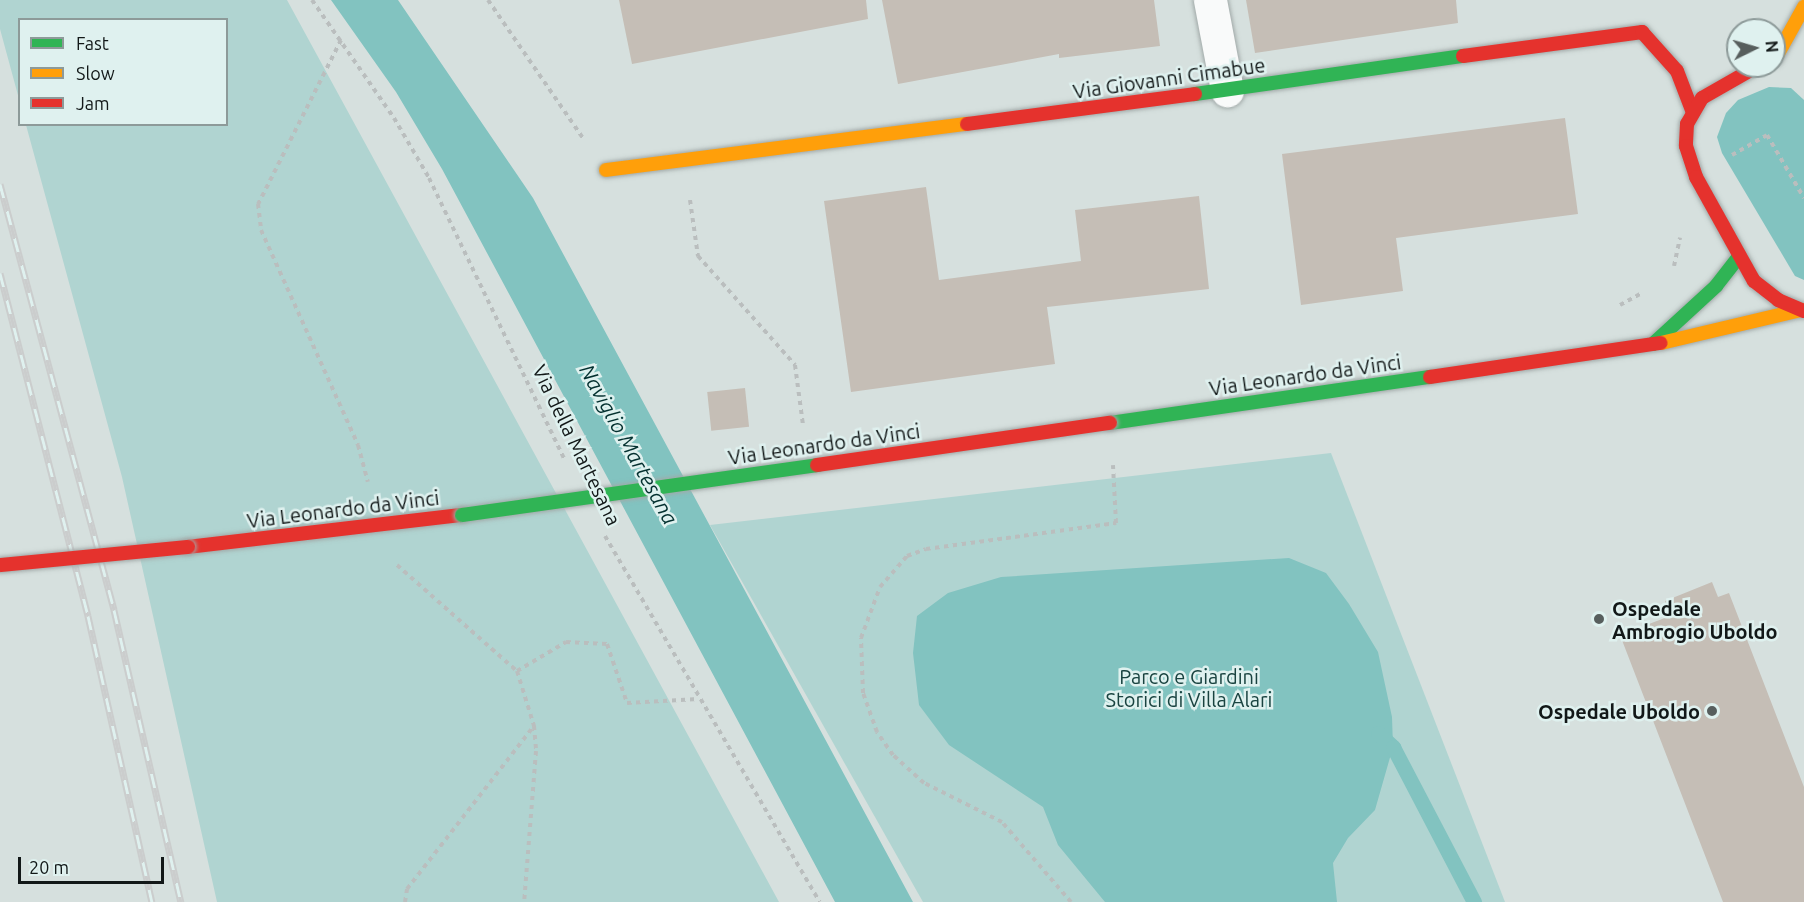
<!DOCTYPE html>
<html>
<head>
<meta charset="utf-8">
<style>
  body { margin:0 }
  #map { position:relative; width:1804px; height:902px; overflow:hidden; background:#d6e0de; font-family:Ubuntu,sans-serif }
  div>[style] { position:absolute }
  .green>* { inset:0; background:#b0d4d1 }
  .water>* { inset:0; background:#82c3c0 }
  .stream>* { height:15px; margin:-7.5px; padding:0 7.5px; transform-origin:7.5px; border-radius:7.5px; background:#82c3c0 }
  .building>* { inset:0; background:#c5beb6; transform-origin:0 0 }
  .path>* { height:4px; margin-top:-2px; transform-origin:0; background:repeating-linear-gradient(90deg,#babebe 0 4.5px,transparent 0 9px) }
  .roads { filter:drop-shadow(0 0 2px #a1a9a8) drop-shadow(0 0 2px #a1a9a8) }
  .street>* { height:33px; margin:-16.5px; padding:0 16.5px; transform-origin:16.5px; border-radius:16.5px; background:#f9fafa }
  .fast>* { height:14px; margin:-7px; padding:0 7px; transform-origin:7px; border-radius:7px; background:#30b455 }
  .slow>* { height:14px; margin:-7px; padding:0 7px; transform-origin:7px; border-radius:7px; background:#ff9f0a }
  .jam>* { height:14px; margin:-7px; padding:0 7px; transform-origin:7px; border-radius:7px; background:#e5322d }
  .rail>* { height:7px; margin-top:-3.5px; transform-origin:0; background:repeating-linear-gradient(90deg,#dff1ef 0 14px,#cbcdcd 0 28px); box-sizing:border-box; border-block:2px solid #cbcdcd }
  .bridges { filter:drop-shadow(0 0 2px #a1a9a8) drop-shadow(0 0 2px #a1a9a8) }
  .fast-bridge>* { height:14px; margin:-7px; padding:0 7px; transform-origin:7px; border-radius:7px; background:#30b455 }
  .jam-bridge>* { height:14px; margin:-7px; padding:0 7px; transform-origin:7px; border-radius:7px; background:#e5322d }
  .dots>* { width:16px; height:16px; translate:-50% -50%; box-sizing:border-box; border:3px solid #dff1ef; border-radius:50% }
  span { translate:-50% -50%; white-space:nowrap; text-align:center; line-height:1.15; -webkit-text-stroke:5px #dff1ef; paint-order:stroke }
  .street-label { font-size:20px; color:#121818 }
  .poi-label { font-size:20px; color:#121818; font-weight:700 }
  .left { translate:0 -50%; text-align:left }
  .right { translate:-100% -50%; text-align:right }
  .park-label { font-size:20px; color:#194340 }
  .water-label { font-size:21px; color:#03302f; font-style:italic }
  .legend { position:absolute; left:18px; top:18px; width:210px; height:108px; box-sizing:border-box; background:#dff1ef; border:2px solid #8d9a99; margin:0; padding:8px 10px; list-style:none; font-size:18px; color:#121818 }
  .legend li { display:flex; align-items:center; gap:12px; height:30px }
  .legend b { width:30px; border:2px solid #8d9a99 }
  .north { position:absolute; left:1726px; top:18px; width:60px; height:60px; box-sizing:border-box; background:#dff1ef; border:2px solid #8d9a99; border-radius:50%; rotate:85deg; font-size:16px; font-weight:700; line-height:24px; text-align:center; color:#121818 }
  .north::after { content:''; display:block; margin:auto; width:21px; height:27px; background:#575e5d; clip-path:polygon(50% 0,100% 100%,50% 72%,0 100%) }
  .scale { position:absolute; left:18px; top:857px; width:146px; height:27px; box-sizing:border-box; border:3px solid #121818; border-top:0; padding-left:8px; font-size:18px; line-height:21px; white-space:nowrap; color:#121818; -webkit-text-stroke:4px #dff1ef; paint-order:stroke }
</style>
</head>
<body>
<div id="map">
  <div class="green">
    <i style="clip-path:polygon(0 0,287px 0,779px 902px,217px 902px,122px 477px,26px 125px,226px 124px,226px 20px,20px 20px,19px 99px,0 29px)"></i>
    <i style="clip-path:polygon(1331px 453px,1505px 902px,923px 902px,710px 525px)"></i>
  </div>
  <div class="water">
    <i style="clip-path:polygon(331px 0,398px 0,533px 198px,913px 902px,835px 902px,442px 169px,396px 92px)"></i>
    <i style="clip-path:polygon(1769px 87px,1791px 88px,1804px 100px,1804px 280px,1795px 276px,1722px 153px,1717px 137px,1726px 113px,1738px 100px)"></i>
    <i style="clip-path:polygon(1289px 558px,1326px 573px,1349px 604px,1378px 652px,1392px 717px,1393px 747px,1375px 810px,1348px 838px,1333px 863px,1337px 902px,1105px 902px,1058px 845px,1043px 807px,949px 745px,919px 705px,913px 653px,917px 616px,948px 593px,1001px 577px)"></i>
  </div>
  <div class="stream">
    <i style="left:1378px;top:733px;width:21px;rotate:43deg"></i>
    <i style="left:1393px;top:747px;width:175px;rotate:62.4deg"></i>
  </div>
  <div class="building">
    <i style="clip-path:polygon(619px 0,866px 0,868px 19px,632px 64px)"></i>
    <i style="clip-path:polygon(882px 0,1154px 0,1160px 46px,1059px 58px,1059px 54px,898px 84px)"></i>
    <i style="clip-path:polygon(1246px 0,1456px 0,1458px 23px,1255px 53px)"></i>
    <i style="clip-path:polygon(1565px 118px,1578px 214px,1396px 238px,1403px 291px,1301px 305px,1282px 154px)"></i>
    <i style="clip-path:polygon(926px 187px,939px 280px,1081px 261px,1075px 210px,1199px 196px,1209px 289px,1047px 307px,1055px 364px,851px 392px,824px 201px)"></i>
    <i style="left:745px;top:388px;width:39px;height:38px;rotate:84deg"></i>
    <i style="clip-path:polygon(1712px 582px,1718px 597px,1729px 593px,1804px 787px,1804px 902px,1723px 902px,1620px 635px,1670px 616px,1665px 601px)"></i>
  </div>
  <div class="path">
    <i style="left:312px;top:0;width:144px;rotate:55.2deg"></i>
    <i style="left:394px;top:118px;width:69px;rotate:59.7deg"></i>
    <i style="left:429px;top:178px;width:311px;rotate:64.3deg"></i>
    <i style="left:488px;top:0;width:168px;rotate:55.5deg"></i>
    <i style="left:341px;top:40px;width:184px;rotate:116.8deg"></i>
    <i style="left:258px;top:204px;width:26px;rotate:83deg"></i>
    <i style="left:261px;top:230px;width:236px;rotate:65.7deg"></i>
    <i style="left:358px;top:445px;width:38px;rotate:75deg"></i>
    <i style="left:1732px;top:155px;width:40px;rotate:-29.7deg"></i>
    <i style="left:1767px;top:135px;width:73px;rotate:59.6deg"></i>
    <i style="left:690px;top:200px;width:57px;rotate:81.9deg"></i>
    <i style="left:698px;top:256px;width:146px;rotate:48.3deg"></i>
    <i style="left:795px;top:365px;width:61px;rotate:82.4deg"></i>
    <i style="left:1674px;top:266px;width:29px;rotate:-78deg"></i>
    <i style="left:1620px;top:305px;width:25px;rotate:-29deg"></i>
    <i style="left:605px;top:536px;width:424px;rotate:59.6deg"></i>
    <i style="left:397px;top:565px;width:160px;rotate:41.5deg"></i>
    <i style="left:517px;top:671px;width:57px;rotate:-30.6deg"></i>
    <i style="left:566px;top:642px;width:41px;rotate:2.8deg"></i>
    <i style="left:607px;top:644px;width:62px;rotate:71.3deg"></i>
    <i style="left:627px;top:703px;width:71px;rotate:-3.2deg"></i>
    <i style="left:517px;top:671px;width:58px;rotate:72.8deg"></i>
    <i style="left:534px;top:726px;width:25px;rotate:85deg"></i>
    <i style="left:536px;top:751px;width:151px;rotate:94.5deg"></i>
    <i style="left:405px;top:902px;width:13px;rotate:-81deg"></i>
    <i style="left:407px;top:889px;width:205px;rotate:-52.1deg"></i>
    <i style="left:1071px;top:902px;width:106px;rotate:-130.8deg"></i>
    <i style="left:1002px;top:822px;width:87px;rotate:-153.4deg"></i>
    <i style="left:924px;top:783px;width:42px;rotate:-137.9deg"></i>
    <i style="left:893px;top:755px;width:28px;rotate:-125deg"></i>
    <i style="left:877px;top:732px;width:41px;rotate:-109.7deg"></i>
    <i style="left:863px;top:693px;width:55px;rotate:-92.1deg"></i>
    <i style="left:861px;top:638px;width:54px;rotate:-69.6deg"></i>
    <i style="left:880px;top:587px;width:41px;rotate:-48.9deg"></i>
    <i style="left:907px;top:556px;width:20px;rotate:-20deg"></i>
    <i style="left:926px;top:549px;width:192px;rotate:-7.8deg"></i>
    <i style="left:1116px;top:523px;width:58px;rotate:-93deg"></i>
  </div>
  <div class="roads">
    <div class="street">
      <i style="left:1210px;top:0;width:92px;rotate:79.3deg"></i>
    </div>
    <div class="fast">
      <i style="left:1195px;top:94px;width:271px;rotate:-8.1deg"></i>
      <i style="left:1653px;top:344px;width:86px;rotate:-42.6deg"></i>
      <i style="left:1716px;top:286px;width:36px;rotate:-52deg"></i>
      <i style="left:1110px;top:423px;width:323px;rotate:-8.2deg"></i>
    </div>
    <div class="slow">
      <i style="left:1775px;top:59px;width:60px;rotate:-60.9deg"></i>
      <i style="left:606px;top:170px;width:364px;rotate:-7.3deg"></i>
      <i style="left:1661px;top:343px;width:144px;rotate:-13.3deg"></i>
    </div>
    <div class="jam">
      <i style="left:1463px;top:56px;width:181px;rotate:-7.6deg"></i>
      <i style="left:1642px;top:32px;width:52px;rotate:48.1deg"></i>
      <i style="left:1677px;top:71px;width:42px;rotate:69deg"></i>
      <i style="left:1758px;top:66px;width:64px;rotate:150.3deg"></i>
      <i style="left:1702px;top:98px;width:30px;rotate:120deg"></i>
      <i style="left:1687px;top:124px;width:22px;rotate:93deg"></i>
      <i style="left:1686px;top:146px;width:33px;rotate:72deg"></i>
      <i style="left:1696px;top:177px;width:119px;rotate:60.9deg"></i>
      <i style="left:1754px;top:281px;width:31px;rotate:38deg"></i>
      <i style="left:1778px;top:300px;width:28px;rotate:23deg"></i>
      <i style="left:967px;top:124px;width:230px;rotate:-7.5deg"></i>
      <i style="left:1430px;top:377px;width:233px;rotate:-8.4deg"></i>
      <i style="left:188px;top:547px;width:276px;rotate:-6.7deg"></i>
    </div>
  </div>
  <div class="rail">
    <i style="left:0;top:184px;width:441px;rotate:75deg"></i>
    <i style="left:114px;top:610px;width:300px;rotate:77.1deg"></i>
    <i style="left:0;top:273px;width:354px;rotate:75.6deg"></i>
    <i style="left:88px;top:616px;width:293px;rotate:77.4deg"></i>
  </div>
  <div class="bridges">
    <div class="fast-bridge">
      <i style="left:462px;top:515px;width:359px;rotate:-8deg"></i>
    </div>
    <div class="jam-bridge">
      <i style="left:817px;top:465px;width:296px;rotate:-8.2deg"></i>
      <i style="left:0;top:565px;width:189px;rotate:-5.5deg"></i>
    </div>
  </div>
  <div class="dots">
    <i style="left:1599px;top:619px;background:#575e5d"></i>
    <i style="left:1712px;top:711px;background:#575e5d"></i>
  </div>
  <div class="street-label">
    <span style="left:1169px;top:78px;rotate:-8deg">Via Giovanni Cimabue</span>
    <span style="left:1305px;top:375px;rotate:-8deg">Via Leonardo da Vinci</span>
    <span style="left:824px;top:444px;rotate:-8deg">Via Leonardo da Vinci</span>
    <span style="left:577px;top:445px;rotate:64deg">Via della Martesana</span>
    <span style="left:343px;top:509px;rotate:-7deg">Via Leonardo da Vinci</span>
  </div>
  <div class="poi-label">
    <span class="left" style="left:1612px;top:620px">Ospedale<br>Ambrogio Uboldo</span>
    <span class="right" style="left:1700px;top:711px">Ospedale Uboldo</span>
  </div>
  <div class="park-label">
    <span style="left:1189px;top:688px">Parco e Giardini<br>Storici di Villa Alari</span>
  </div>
  <div class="water-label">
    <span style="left:629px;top:444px;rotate:61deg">Naviglio Martesana</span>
  </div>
  <ul class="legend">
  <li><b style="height:8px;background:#30b455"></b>Fast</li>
  <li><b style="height:8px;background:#ff9f0a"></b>Slow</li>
  <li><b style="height:8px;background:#e5322d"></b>Jam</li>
  </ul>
  <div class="north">N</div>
  <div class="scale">20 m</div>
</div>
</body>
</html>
